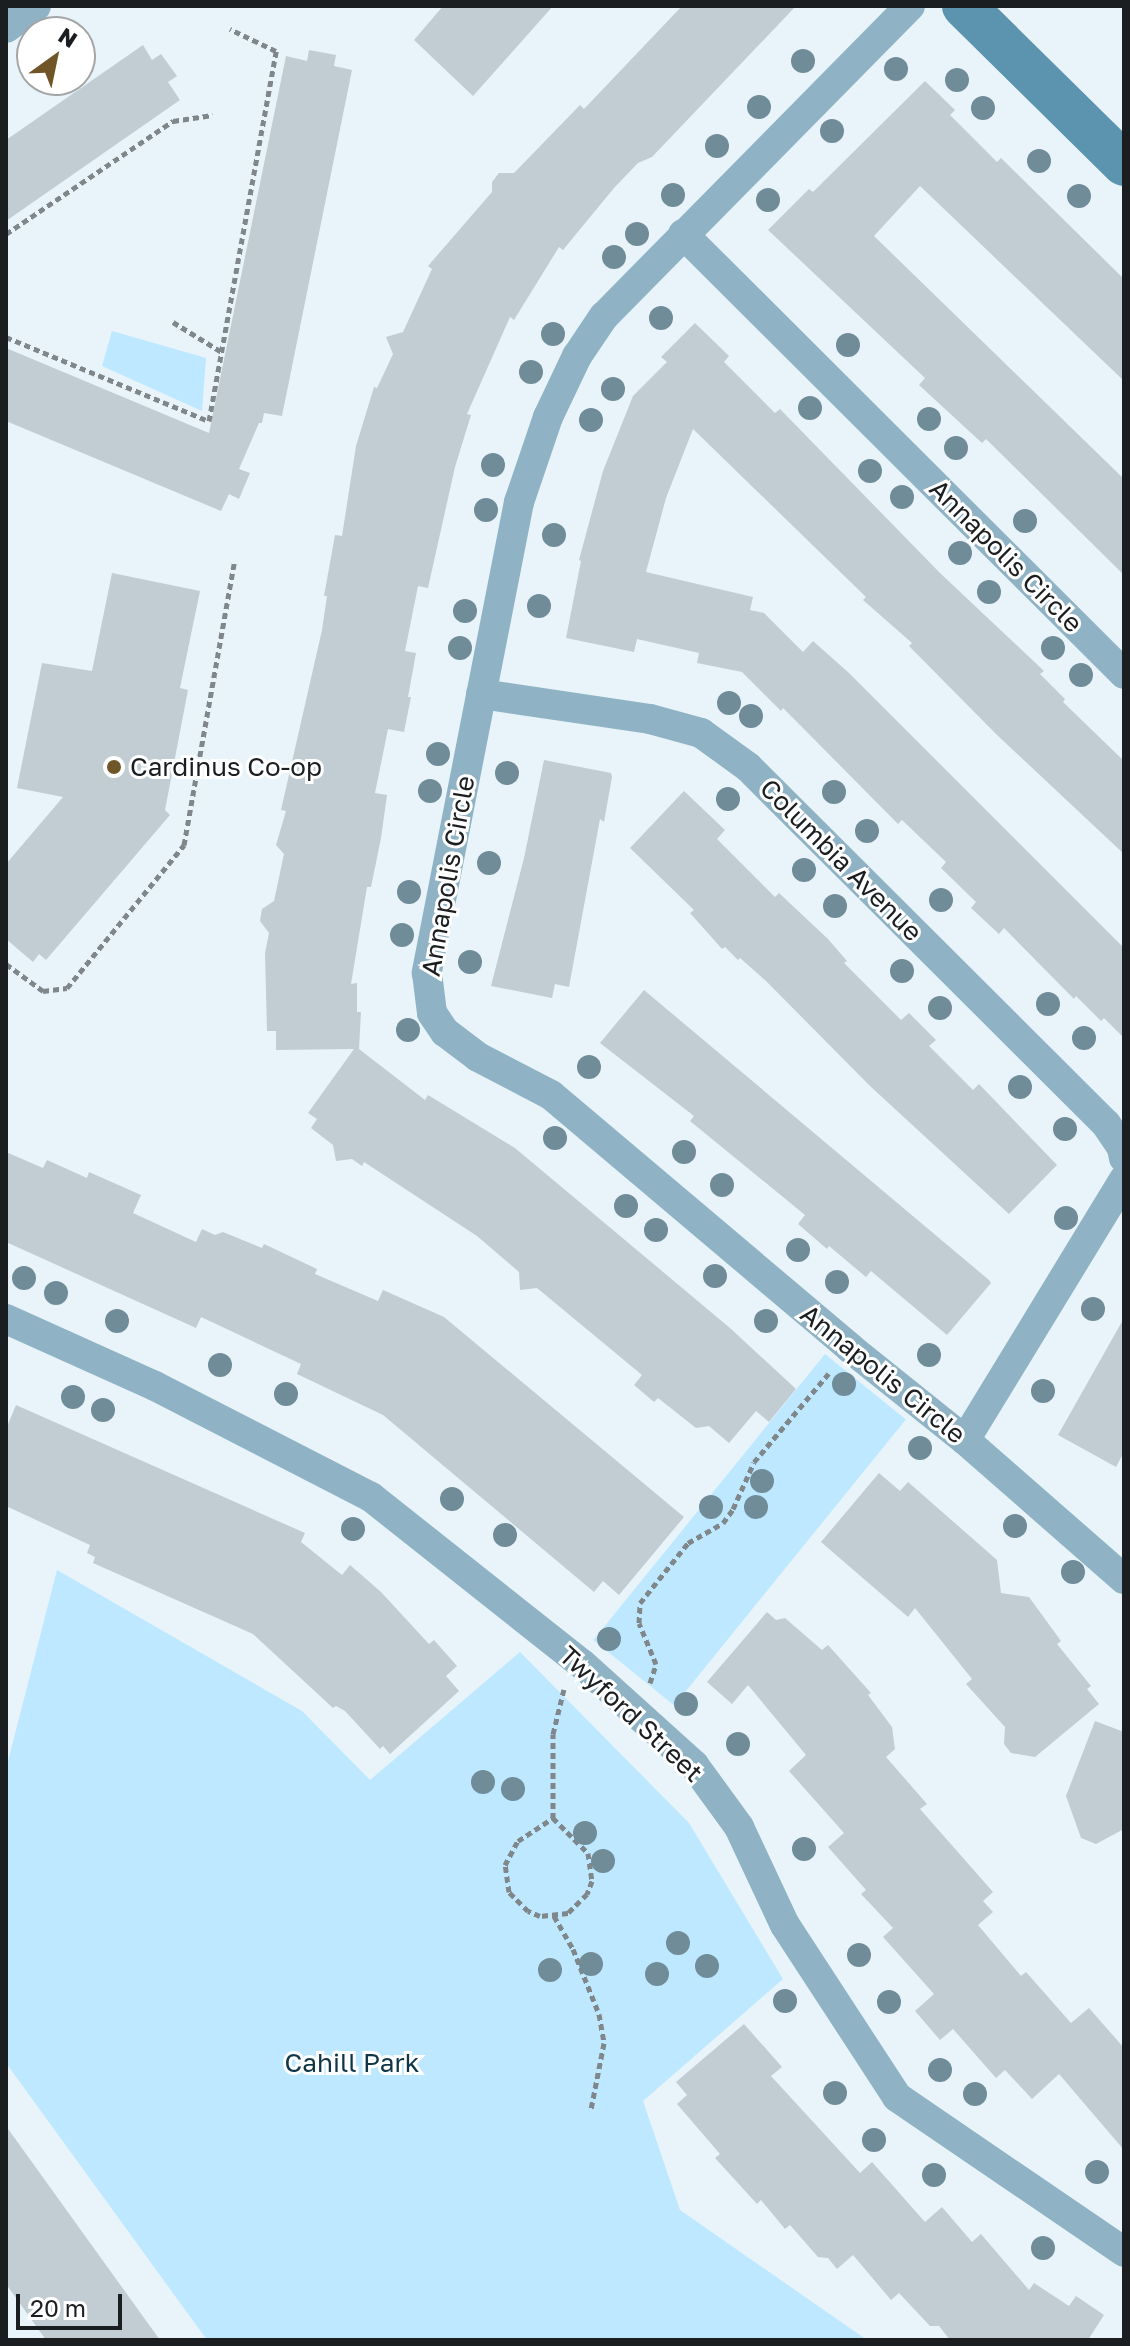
<!DOCTYPE html>
<html>
<head>
<meta charset="utf-8">
<style>
  body { margin:0 }
  #map { position:relative; width:1130px; height:2346px; overflow:hidden; background:#e8f4fa; font-family:"Golos Text",sans-serif }
  div>[style] { position:absolute }
  .green>* { inset:0; background:#bde8ff; transform-origin:0 0 }
  .building>* { inset:0; background:#c1cdd2 }
  .path>* { height:5px; margin-top:-2.5px; transform-origin:0; background:repeating-linear-gradient(90deg,#7f878a 0 6px,transparent 0 10px) }
  .street>* { height:30px; margin:-15px; padding:0 15px; transform-origin:15px; border-radius:15px; background:#8fb3c5 }
  .secondary>* { height:44px; margin:-22px; padding:0 22px; transform-origin:22px; border-radius:22px; background:#5c93ae }
  .trees>* { width:24px; height:24px; margin:-12px; border-radius:50%; background:#708c98 }
  .dots>* { width:22px; height:22px; translate:-50% -50%; box-sizing:border-box; border:4px solid #fff; border-radius:50% }
  span { translate:-50% -50%; white-space:nowrap; text-align:center; line-height:1.15; -webkit-text-stroke:6px #fff; paint-order:stroke }
  .street-label { font-size:26px; color:#1a1e20 }
  .poi-label { font-size:26px; color:#1a1e20 }
  .left { translate:0 -50%; text-align:left }
  .park-label { font-size:26px; color:#0e3648 }
  .frame { position:absolute; inset:0; border:8px solid #1a1e20; pointer-events:none }
  .north { position:absolute; left:16px; top:16px; width:80px; height:80px; box-sizing:border-box; background:#fff; border:2px solid #a3a5a6; border-radius:50%; rotate:33deg; font-size:22px; font-weight:700; line-height:32px; text-align:center; color:#1a1e20 }
  .north::after { content:''; display:block; margin:auto; width:28px; height:36px; background:#6f5527; clip-path:polygon(50% 0,100% 100%,50% 72%,0 100%) }
  .scale { position:absolute; left:16px; top:2294px; width:106px; height:36px; box-sizing:border-box; border:4px solid #1a1e20; border-top:0; padding-left:10px; font-size:24px; line-height:28px; white-space:nowrap; color:#1a1e20; -webkit-text-stroke:6px #fff; paint-order:stroke }
</style>
</head>
<body>
<div id="map">
  <div class="green">
    <i style="clip-path:polygon(112px 331px,206px 358px,202px 411px,102px 366px)"></i>
    <i style="left:825px;top:1354px;width:104px;height:368px;rotate:39deg"></i>
    <i style="clip-path:polygon(57px 1570px,302px 1711px,370px 1780px,520px 1652px,689px 1823px,783px 1979px,643px 2101px,680px 2210px,867px 2340px,207px 2340px,6px 2063px,6px 1769px)"></i>
  </div>
  <div class="building">
    <i style="clip-path:polygon(443px 6px,553px 6px,473px 96px,414px 40px)"></i>
    <i style="clip-path:polygon(682px 6px,796px 6px,652px 157px,638px 163px,614px 188px,563px 250px,559px 247px,514px 320px,510px 317px,467px 414px,471px 415px,455px 467px,428px 588px,418px 586px,405px 651px,416px 653px,408px 697px,411px 697px,404px 732px,388px 729px,375px 793px,387px 795px,381px 838px,371px 887px,367px 887px,351px 984px,357px 983px,357px 1012px,361px 1012px,359px 1049px,425px 1100px,428px 1095px,515px 1148px,730px 1328px,796px 1389px,769px 1422px,756px 1411px,729px 1443px,709px 1426px,696px 1428px,658px 1398px,654px 1402px,634px 1385px,642px 1375px,537px 1288px,520px 1290px,519px 1272px,477px 1236px,364px 1162px,362px 1166px,352px 1159px,336px 1161px,333px 1145px,311px 1128px,317px 1119px,308px 1113px,354px 1049px,276px 1050px,276px 1031px,267px 1031px,265px 953px,269px 933px,260px 921px,262px 909px,274px 901px,284px 854px,276px 845px,286px 811px,281px 810px,322px 630px,327px 596px,324px 596px,335px 535px,342px 536px,356px 446px,374px 387px,377px 388px,393px 354px,386px 337px,403px 332px,432px 269px,428px 266px,492px 192px,492px 182px,499px 173px,514px 173px,580px 105px,584px 109px)"></i>
    <i style="clip-path:polygon(143px 45px,152px 60px,161px 54px,177px 76px,168px 82px,180px 100px,6px 221px,6px 140px)"></i>
    <i style="clip-path:polygon(309px 50px,336px 55px,334px 66px,352px 70px,282px 416px,264px 413px,262px 423px,259px 423px,239px 469px,250px 473px,239px 499px,229px 494px,221px 511px,6px 421px,6px 348px,209px 433px,286px 56px,307px 61px)"></i>
    <i style="clip-path:polygon(925px 81px,955px 110px,950px 115px,997px 162px,1001px 158px,1124px 279px,1124px 381px,920px 186px,874px 236px,1124px 479px,1124px 575px,986px 439px,982px 443px,919px 385px,925px 378px,768px 230px,809px 189px,813px 192px)"></i>
    <i style="clip-path:polygon(695px 323px,729px 356px,724px 362px,775px 413px,780px 409px,940px 573px,1044px 671px,1040px 674px,1065px 699px,1063px 702px,1124px 761px,1124px 854px,996px 734px,909px 646px,912px 643px,863px 600px,866px 597px,693px 429px,666px 498px,646px 572px,753px 597px,750px 610px,764px 613px,803px 652px,813px 641px,849px 673px,1124px 948px,1124px 1038px,1104px 1018px,1101px 1021px,1076px 996px,1074px 999px,1004px 928px,999px 934px,971px 908px,976px 902px,941px 868px,946px 862px,902px 820px,898px 824px,795px 720px,783px 708px,781px 711px,742px 672px,697px 663px,699px 653px,637px 639px,634px 652px,566px 638px,581px 561px,579px 560px,603px 471px,633px 396px,667px 362px,661px 357px)"></i>
    <i style="clip-path:polygon(112px 573px,200px 591px,180px 688px,188px 690px,165px 810px,170px 815px,46px 960px,39px 954px,33px 962px,6px 939px,6px 864px,63px 797px,17px 788px,42px 663px,92px 671px)"></i>
    <i style="clip-path:polygon(544px 760px,611px 773px,612px 777px,604px 822px,600px 819px,569px 987px,555px 984px,552px 998px,491px 986px,524px 858px)"></i>
    <i style="clip-path:polygon(684px 791px,725px 830px,717px 839px,775px 897px,779px 893px,828px 939px,847px 961px,844px 963px,901px 1020px,909px 1013px,936px 1040px,929px 1046px,973px 1090px,979px 1084px,1057px 1165px,1009px 1214px,870px 1086px,766px 981px,740px 958px,738px 960px,725px 947px,722px 949px,690px 913px,694px 910px,630px 848px)"></i>
    <i style="clip-path:polygon(644px 990px,989px 1280px,991px 1283px,947px 1335px,871px 1271px,866px 1277px,829px 1246px,827px 1249px,798px 1224px,805px 1215px,690px 1121px,694px 1116px,600px 1043px)"></i>
    <i style="clip-path:polygon(6px 1152px,43px 1168px,47px 1160px,87px 1178px,89px 1172px,141px 1195px,133px 1213px,196px 1242px,202px 1229px,215px 1235px,223px 1232px,262px 1248px,264px 1244px,317px 1269px,315px 1274px,378px 1301px,383px 1290px,444px 1317px,684px 1517px,619px 1595px,603px 1581px,594px 1592px,383px 1415px,297px 1374px,301px 1364px,201px 1317px,196px 1328px,6px 1242px)"></i>
    <i style="clip-path:polygon(1124px 1318px,1124px 1452px,1116px 1467px,1058px 1435px)"></i>
    <i style="clip-path:polygon(16px 1405px,305px 1533px,301px 1542px,342px 1575px,350px 1565px,381px 1592px,429px 1644px,434px 1640px,457px 1666px,446px 1676px,459px 1691px,390px 1754px,383px 1746px,380px 1749px,345px 1711px,336px 1706px,333px 1708px,253px 1634px,93px 1563px,95px 1557px,87px 1553px,90px 1545px,6px 1506px,6px 1429px)"></i>
    <i style="clip-path:polygon(879px 1473px,900px 1491px,908px 1482px,997px 1560px,1001px 1593px,1029px 1597px,1061px 1641px,1057px 1644px,1091px 1686px,1087px 1689px,1099px 1704px,1035px 1757px,1011px 1753px,1004px 1744px,1005px 1727px,966px 1684px,972px 1679px,915px 1608px,908px 1617px,821px 1542px)"></i>
    <i style="clip-path:polygon(767px 1612px,776px 1620px,785px 1618px,822px 1650px,828px 1645px,871px 1693px,868px 1695px,892px 1727px,895px 1749px,886px 1757px,927px 1804px,920px 1809px,993px 1892px,983px 1901px,993px 1912px,978px 1925px,1021px 1976px,1026px 1972px,1071px 2023px,1089px 2008px,1124px 2048px,1124px 2150px,1059px 2074px,1032px 2099px,1005px 2070px,996px 2078px,953px 2029px,940px 2040px,915px 2011px,934px 1994px,883px 1937px,893px 1928px,861px 1894px,866px 1890px,828px 1847px,844px 1833px,789px 1771px,806px 1755px,748px 1685px,732px 1704px,707px 1682px)"></i>
    <i style="clip-path:polygon(1095px 1721px,1124px 1732px,1124px 1829px,1096px 1844px,1081px 1838px,1066px 1796px)"></i>
    <i style="clip-path:polygon(744px 2024px,782px 2067px,771px 2076px,860px 2173px,872px 2162px,925px 2222px,942px 2207px,972px 2242px,981px 2234px,1029px 2290px,1034px 2283px,1069px 2306px,1076px 2296px,1104px 2315px,1088px 2340px,950px 2340px,939px 2326px,930px 2326px,899px 2293px,891px 2300px,853px 2255px,837px 2269px,828px 2258px,818px 2257px,790px 2225px,785px 2229px,761px 2200px,757px 2204px,715px 2158px,720px 2154px,677px 2104px,687px 2095px,676px 2082px)"></i>
    <i style="clip-path:polygon(6px 2126px,75px 2222px,160px 2340px,46px 2340px,6px 2284px)"></i>
  </div>
  <div class="path">
    <i style="left:6px;top:234px;width:202px;rotate:-34.1deg"></i>
    <i style="left:173px;top:121px;width:40px;rotate:-8.5deg"></i>
    <i style="left:173px;top:322px;width:57px;rotate:31.5deg"></i>
    <i style="left:6px;top:337px;width:220px;rotate:22.5deg"></i>
    <i style="left:209px;top:421px;width:376px;rotate:-79.7deg"></i>
    <i style="left:276px;top:51px;width:51px;rotate:-154.4deg"></i>
    <i style="left:6px;top:964px;width:46px;rotate:36.1deg"></i>
    <i style="left:43px;top:991px;width:24px;rotate:-7deg"></i>
    <i style="left:67px;top:988px;width:185px;rotate:-50.7deg"></i>
    <i style="left:184px;top:845px;width:286px;rotate:-79.9deg"></i>
    <i style="left:650px;top:1683px;width:20px;rotate:-72deg"></i>
    <i style="left:656px;top:1664px;width:44px;rotate:-112.5deg"></i>
    <i style="left:639px;top:1623px;width:20px;rotate:-87deg"></i>
    <i style="left:640px;top:1603px;width:77px;rotate:-51.3deg"></i>
    <i style="left:688px;top:1543px;width:40px;rotate:-29.7deg"></i>
    <i style="left:723px;top:1523px;width:17px;rotate:-54deg"></i>
    <i style="left:733px;top:1509px;width:51px;rotate:-65.9deg"></i>
    <i style="left:754px;top:1462px;width:116px;rotate:-49.9deg"></i>
    <i style="left:553px;top:1818px;width:49px;rotate:45deg"></i>
    <i style="left:588px;top:1853px;width:28px;rotate:82deg"></i>
    <i style="left:592px;top:1881px;width:14px;rotate:111deg"></i>
    <i style="left:587px;top:1894px;width:27px;rotate:135deg"></i>
    <i style="left:568px;top:1913px;width:28px;rotate:174deg"></i>
    <i style="left:540px;top:1916px;width:13px;rotate:-157deg"></i>
    <i style="left:528px;top:1911px;width:27px;rotate:-135deg"></i>
    <i style="left:509px;top:1892px;width:27px;rotate:-98deg"></i>
    <i style="left:505px;top:1865px;width:27px;rotate:-62deg"></i>
    <i style="left:518px;top:1841px;width:42px;rotate:-33.3deg"></i>
    <i style="left:553px;top:1818px;width:84px;rotate:-90deg"></i>
    <i style="left:553px;top:1734px;width:46px;rotate:-76.3deg"></i>
    <i style="left:554px;top:1916px;width:38px;rotate:60deg"></i>
    <i style="left:573px;top:1949px;width:70px;rotate:68.2deg"></i>
    <i style="left:599px;top:2014px;width:29px;rotate:80deg"></i>
    <i style="left:604px;top:2043px;width:67px;rotate:101.1deg"></i>
  </div>
  <div class="street">
    <i style="left:910px;top:6px;width:436px;rotate:134.6deg"></i>
    <i style="left:604px;top:316px;width:48px;rotate:124deg"></i>
    <i style="left:577px;top:356px;width:68px;rotate:115.4deg"></i>
    <i style="left:548px;top:417px;width:90px;rotate:108.8deg"></i>
    <i style="left:519px;top:502px;width:480px;rotate:101.1deg"></i>
    <i style="left:427px;top:973px;width:40px;rotate:82.9deg"></i>
    <i style="left:432px;top:1013px;width:23px;rotate:56deg"></i>
    <i style="left:445px;top:1032px;width:41px;rotate:37.1deg"></i>
    <i style="left:478px;top:1057px;width:82px;rotate:27.5deg"></i>
    <i style="left:551px;top:1095px;width:392px;rotate:40.2deg"></i>
    <i style="left:850px;top:1348px;width:147px;rotate:38.7deg"></i>
    <i style="left:965px;top:1440px;width:211px;rotate:41.2deg"></i>
    <i style="left:6px;top:28px;width:37px;rotate:-36deg"></i>
    <i style="left:683px;top:234px;width:623px;rotate:44.93deg"></i>
    <i style="left:481px;top:694px;width:171px;rotate:8.4deg"></i>
    <i style="left:650px;top:719px;width:53px;rotate:15.4deg"></i>
    <i style="left:701px;top:733px;width:58px;rotate:35.9deg"></i>
    <i style="left:748px;top:767px;width:506px;rotate:44.92deg"></i>
    <i style="left:1106px;top:1124px;width:29px;rotate:56deg"></i>
    <i style="left:1122px;top:1148px;width:10px;rotate:79deg"></i>
    <i style="left:6px;top:1319px;width:163px;rotate:24.2deg"></i>
    <i style="left:155px;top:1386px;width:243px;rotate:27.2deg"></i>
    <i style="left:371px;top:1497px;width:269px;rotate:38.4deg"></i>
    <i style="left:582px;top:1664px;width:151px;rotate:42deg"></i>
    <i style="left:694px;top:1765px;width:77px;rotate:54deg"></i>
    <i style="left:739px;top:1827px;width:108px;rotate:64.9deg"></i>
    <i style="left:785px;top:1925px;width:205px;rotate:56.9deg"></i>
    <i style="left:897px;top:2097px;width:275px;rotate:34.3deg"></i>
    <i style="left:965px;top:1440px;width:305px;rotate:-58.6deg"></i>
  </div>
  <div class="secondary">
    <i style="left:964px;top:6px;width:225px;rotate:44.6deg"></i>
  </div>
  <div class="trees">
    <i style="left:803px;top:61px"></i>
    <i style="left:896px;top:69px"></i>
    <i style="left:957px;top:80px"></i>
    <i style="left:759px;top:107px"></i>
    <i style="left:983px;top:108px"></i>
    <i style="left:832px;top:131px"></i>
    <i style="left:717px;top:146px"></i>
    <i style="left:1039px;top:161px"></i>
    <i style="left:673px;top:195px"></i>
    <i style="left:1079px;top:196px"></i>
    <i style="left:768px;top:200px"></i>
    <i style="left:637px;top:234px"></i>
    <i style="left:614px;top:257px"></i>
    <i style="left:661px;top:318px"></i>
    <i style="left:553px;top:334px"></i>
    <i style="left:848px;top:345px"></i>
    <i style="left:531px;top:372px"></i>
    <i style="left:613px;top:389px"></i>
    <i style="left:810px;top:408px"></i>
    <i style="left:929px;top:419px"></i>
    <i style="left:591px;top:420px"></i>
    <i style="left:956px;top:448px"></i>
    <i style="left:493px;top:465px"></i>
    <i style="left:870px;top:471px"></i>
    <i style="left:902px;top:497px"></i>
    <i style="left:486px;top:510px"></i>
    <i style="left:1025px;top:521px"></i>
    <i style="left:554px;top:535px"></i>
    <i style="left:960px;top:553px"></i>
    <i style="left:989px;top:592px"></i>
    <i style="left:539px;top:606px"></i>
    <i style="left:465px;top:611px"></i>
    <i style="left:460px;top:648px"></i>
    <i style="left:1053px;top:648px"></i>
    <i style="left:1081px;top:675px"></i>
    <i style="left:729px;top:703px"></i>
    <i style="left:751px;top:716px"></i>
    <i style="left:438px;top:754px"></i>
    <i style="left:507px;top:773px"></i>
    <i style="left:430px;top:791px"></i>
    <i style="left:834px;top:792px"></i>
    <i style="left:728px;top:799px"></i>
    <i style="left:867px;top:831px"></i>
    <i style="left:489px;top:863px"></i>
    <i style="left:804px;top:870px"></i>
    <i style="left:409px;top:892px"></i>
    <i style="left:941px;top:900px"></i>
    <i style="left:835px;top:906px"></i>
    <i style="left:402px;top:935px"></i>
    <i style="left:470px;top:962px"></i>
    <i style="left:902px;top:971px"></i>
    <i style="left:1048px;top:1004px"></i>
    <i style="left:940px;top:1008px"></i>
    <i style="left:408px;top:1030px"></i>
    <i style="left:1084px;top:1038px"></i>
    <i style="left:589px;top:1067px"></i>
    <i style="left:1020px;top:1087px"></i>
    <i style="left:1065px;top:1129px"></i>
    <i style="left:555px;top:1138px"></i>
    <i style="left:684px;top:1152px"></i>
    <i style="left:722px;top:1185px"></i>
    <i style="left:626px;top:1206px"></i>
    <i style="left:1066px;top:1218px"></i>
    <i style="left:656px;top:1230px"></i>
    <i style="left:798px;top:1250px"></i>
    <i style="left:715px;top:1276px"></i>
    <i style="left:24px;top:1278px"></i>
    <i style="left:837px;top:1282px"></i>
    <i style="left:56px;top:1293px"></i>
    <i style="left:1093px;top:1309px"></i>
    <i style="left:117px;top:1321px"></i>
    <i style="left:766px;top:1321px"></i>
    <i style="left:929px;top:1355px"></i>
    <i style="left:220px;top:1365px"></i>
    <i style="left:844px;top:1384px"></i>
    <i style="left:1043px;top:1391px"></i>
    <i style="left:286px;top:1394px"></i>
    <i style="left:73px;top:1397px"></i>
    <i style="left:103px;top:1410px"></i>
    <i style="left:920px;top:1448px"></i>
    <i style="left:762px;top:1481px"></i>
    <i style="left:452px;top:1499px"></i>
    <i style="left:711px;top:1507px"></i>
    <i style="left:756px;top:1507px"></i>
    <i style="left:1015px;top:1526px"></i>
    <i style="left:353px;top:1529px"></i>
    <i style="left:505px;top:1535px"></i>
    <i style="left:1073px;top:1572px"></i>
    <i style="left:609px;top:1639px"></i>
    <i style="left:686px;top:1704px"></i>
    <i style="left:738px;top:1744px"></i>
    <i style="left:483px;top:1782px"></i>
    <i style="left:513px;top:1789px"></i>
    <i style="left:585px;top:1833px"></i>
    <i style="left:804px;top:1849px"></i>
    <i style="left:603px;top:1861px"></i>
    <i style="left:678px;top:1943px"></i>
    <i style="left:859px;top:1955px"></i>
    <i style="left:591px;top:1964px"></i>
    <i style="left:707px;top:1966px"></i>
    <i style="left:550px;top:1970px"></i>
    <i style="left:657px;top:1974px"></i>
    <i style="left:785px;top:2001px"></i>
    <i style="left:889px;top:2002px"></i>
    <i style="left:940px;top:2070px"></i>
    <i style="left:835px;top:2093px"></i>
    <i style="left:975px;top:2094px"></i>
    <i style="left:874px;top:2140px"></i>
    <i style="left:1097px;top:2172px"></i>
    <i style="left:934px;top:2175px"></i>
    <i style="left:1043px;top:2248px"></i>
  </div>
  <div class="dots">
    <i style="left:114px;top:767px;background:#6f5527"></i>
  </div>
  <div class="street-label">
    <span style="left:1006px;top:556px;rotate:45deg">Annapolis Circle</span>
    <span style="left:841px;top:860px;rotate:45deg">Columbia Avenue</span>
    <span style="left:448px;top:876px;rotate:-80deg">Annapolis Circle</span>
    <span style="left:883px;top:1374px;rotate:39deg">Annapolis Circle</span>
    <span style="left:631px;top:1714px;rotate:43deg">Twyford Street</span>
  </div>
  <div class="poi-label">
    <span class="left" style="left:130px;top:767px">Cardinus Co-op</span>
  </div>
  <div class="park-label">
    <span style="left:352px;top:2063px">Cahill Park</span>
  </div>
  <div class="frame"></div>
  <div class="north">N</div>
  <div class="scale">20 m</div>
</div>
</body>
</html>
